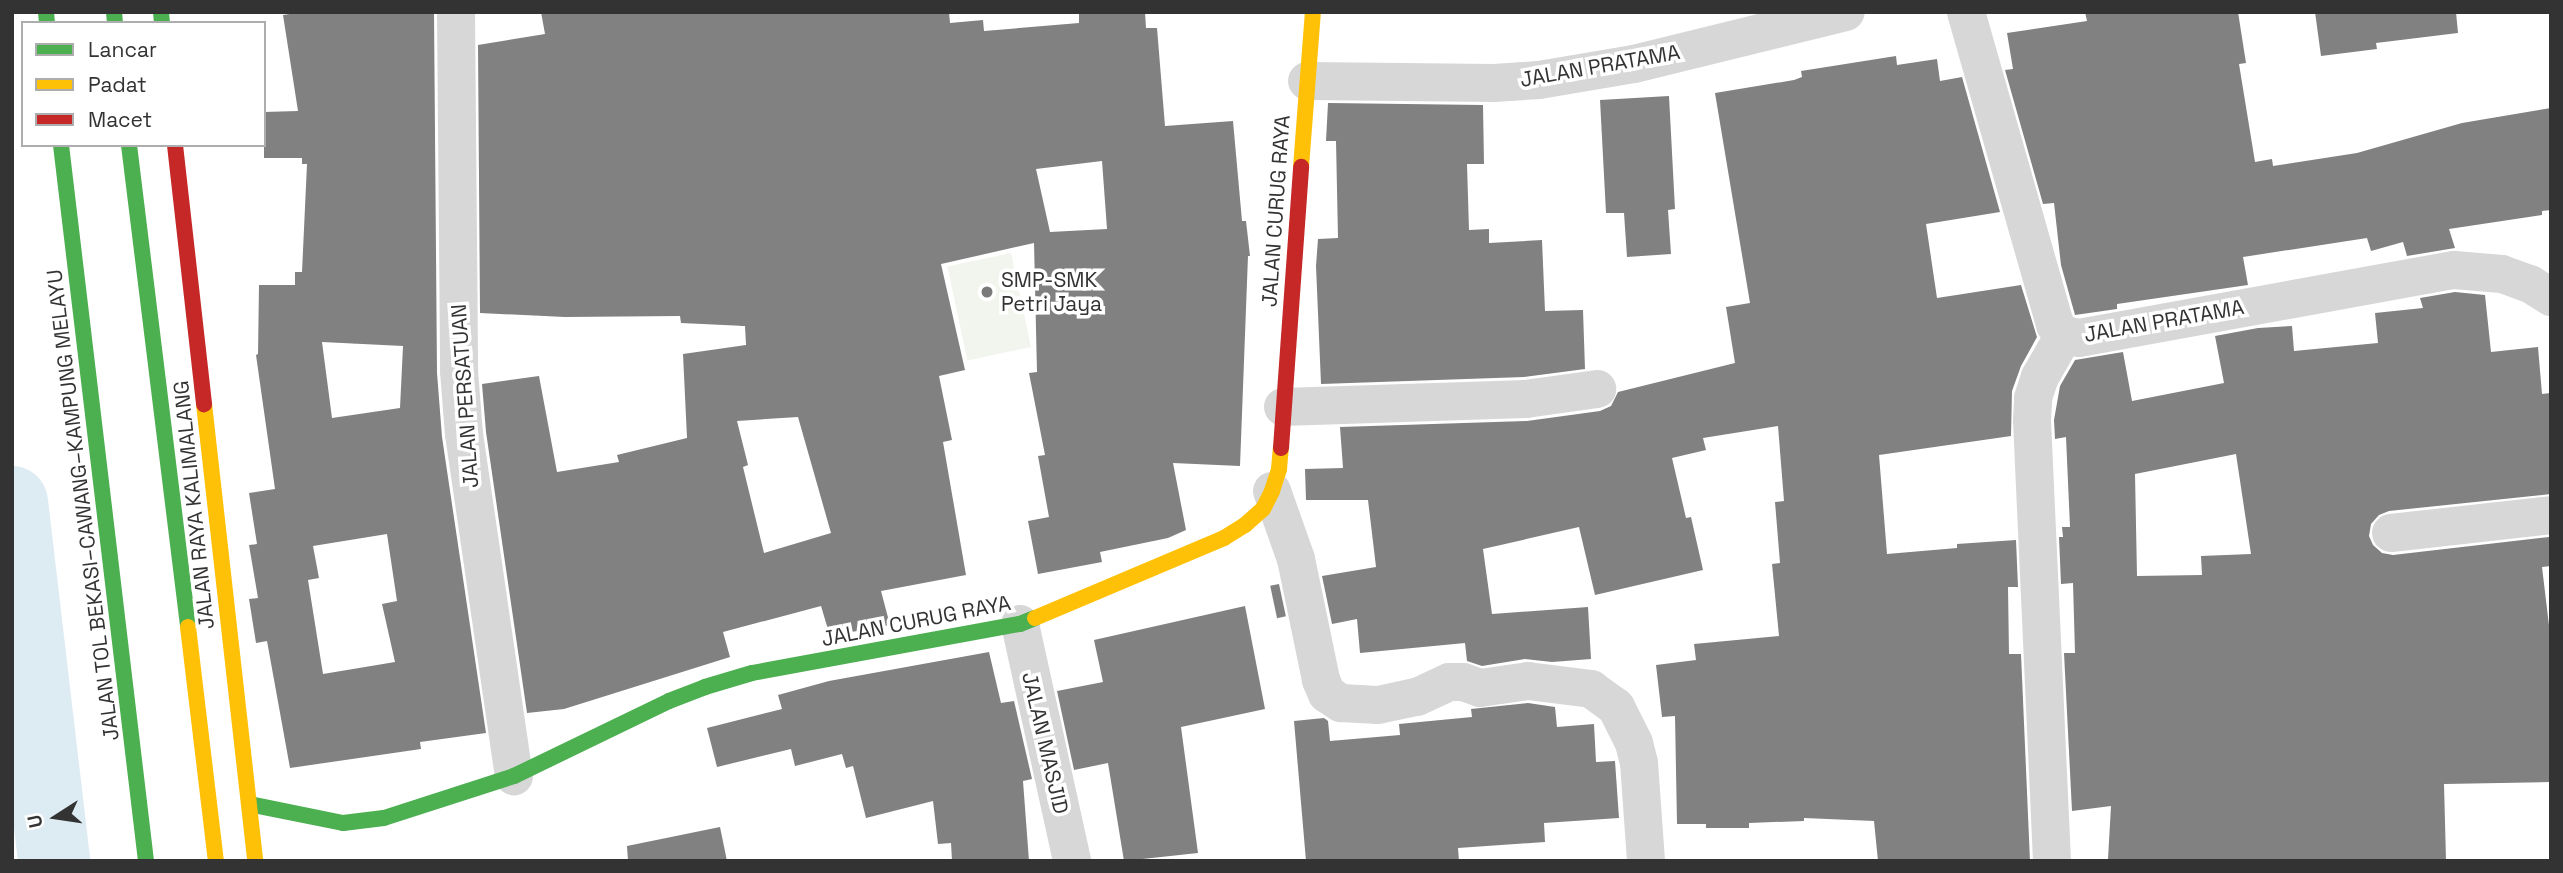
<!DOCTYPE html>
<html>
<head>
<meta charset="utf-8">
<style>
  body { margin:0 }
  #map { position:relative; width:2563px; height:873px; overflow:hidden; background:#fff; font-family:"Space Grotesk",sans-serif }
  div>[style] { position:absolute }
  .green>* { inset:0; background:#f1f5ed; transform-origin:0 0 }
  .river>* { height:72px; margin:-36px; padding:0 36px; transform-origin:36px; border-radius:36px; background:#ddebf3 }
  .building>* { inset:0; background:#818181; transform-origin:0 0 }
  .street>* { height:38px; margin:-19px; padding:0 19px; transform-origin:19px; border-radius:19px; background:#d7d7d7 }
  .fast>* { height:16px; margin:-8px; padding:0 8px; transform-origin:8px; border-radius:8px; background:#4caf50 }
  .slow>* { height:16px; margin:-8px; padding:0 8px; transform-origin:8px; border-radius:8px; background:#ffc107 }
  .jam>* { height:16px; margin:-8px; padding:0 8px; transform-origin:8px; border-radius:8px; background:#c62828 }
  .dots>* { width:19px; height:19px; translate:-50% -50%; box-sizing:border-box; border:4px solid #fff; border-radius:50% }
  span { translate:-50% -50%; white-space:nowrap; text-align:center; line-height:1.15; -webkit-text-stroke:7px #fff; paint-order:stroke }
  .street-label { font-size:21px; color:#333 }
  .poi-label { font-size:21px; color:#333 }
  .left { translate:0 -50%; text-align:left }
  .frame { position:absolute; inset:0; border:14px solid #333; pointer-events:none }
  .legend { position:absolute; left:21px; top:21px; width:245px; height:126px; box-sizing:border-box; background:#fff; border:2px solid #adadad; margin:0; padding:9px 12px; list-style:none; font-size:21px; color:#333 }
  .legend li { display:flex; align-items:center; gap:14px; height:35px }
  .legend b { width:35px; border:2px solid #adadad }
  .north { position:absolute; left:21px; top:782px; width:70px; height:70px; -webkit-text-stroke:5px #fff; paint-order:stroke; rotate:258deg; font-size:19px; font-weight:700; line-height:28px; text-align:center; color:#333 }
  .north::after { content:''; display:block; margin:auto; width:24px; height:32px; background:#333; clip-path:polygon(50% 0,100% 100%,50% 72%,0 100%) }
</style>
</head>
<body>
<div id="map">
  <div class="green">
    <i style="left:1011px;top:253px;width:96px;height:65px;rotate:78deg"></i>
  </div>
  <div class="river">
    <i style="left:12px;top:502px;width:361px;rotate:83.3deg"></i>
  </div>
  <div class="building">
    <i style="clip-path:polygon(evenodd,303px 12px,434px 12px,437px 373px,442px 437px,486px 733px,420px 742px,421px 749px,290px 768px,267px 641px,256px 643px,249px 599px,258px 598px,249px 545px,257px 544px,249px 493px,275px 489px,256px 355px,258px 354px,259px 285px,295px 285px,295px 272px,302px 272px,307px 164px,302px 164px,302px 158px,264px 158px,264px 112px,298px 111px,283px 15px,303px 12px,322px 342px,403px 346px,400px 408px,332px 418px,322px 342px,303px 12px,387px 534px,397px 601px,382px 604px,395px 662px,323px 674px,308px 580px,319px 578px,313px 546px,387px 534px)"></i>
    <i style="clip-path:polygon(evenodd,541px 12px,949px 12px,950px 23px,983px 20px,984px 31px,1079px 23px,1079px 12px,1145px 12px,1146px 28px,1157px 28px,1165px 126px,1233px 121px,1242px 221px,1246px 221px,1250px 256px,1248px 256px,1240px 466px,1173px 463px,1186px 530px,1168px 538px,1100px 552px,1102px 562px,1038px 574px,1028px 521px,1049px 517px,1038px 456px,1045px 455px,1029px 373px,1037px 372px,1034px 243px,941px 264px,965px 370px,939px 376px,952px 440px,943px 442px,966px 575px,881px 591px,890px 625px,830px 636px,821px 606px,723px 632px,730px 657px,564px 709px,527px 713px,486px 432px,482px 384px,539px 376px,557px 472px,619px 462px,617px 455px,687px 438px,683px 354px,746px 345px,745px 326px,681px 323px,680px 316px,565px 317px,480px 313px,478px 45px,545px 34px,541px 12px,1102px 161px,1107px 229px,1050px 232px,1036px 169px,1102px 161px,541px 12px,798px 417px,831px 533px,764px 553px,743px 467px,748px 465px,737px 421px,798px 417px)"></i>
    <i style="clip-path:polygon(2085px 12px,2238px 12px,2246px 63px,2239px 64px,2255px 162px,2272px 159px,2273px 166px,2357px 153px,2462px 123px,2551px 108px,2551px 210px,2542px 211px,2542px 215px,2449px 229px,2455px 248px,2407px 256px,2403px 242px,2371px 251px,2367px 238px,2243px 257px,2248px 285px,2117px 304px,2117px 309px,2075px 315px,2061px 265px,2054px 203px,2043px 204px,2005px 70px,2013px 69px,2007px 33px,2087px 21px)"></i>
    <i style="clip-path:polygon(2315px 12px,2456px 12px,2458px 33px,2376px 43px,2377px 49px,2321px 56px)"></i>
    <i style="clip-path:polygon(1896px 56px,1897px 65px,1937px 59px,1940px 81px,1962px 77px,2000px 212px,1926px 224px,1937px 298px,2021px 285px,2037px 337px,2021px 366px,2012px 391px,2011px 436px,1879px 455px,1887px 554px,1957px 548px,1957px 544px,2016px 540px,2018px 587px,2008px 587px,2009px 654px,2021px 654px,2030px 861px,1878px 861px,1874px 821px,1804px 818px,1804px 821px,1749px 823px,1749px 828px,1706px 828px,1706px 824px,1677px 824px,1675px 716px,1662px 717px,1656px 665px,1696px 660px,1694px 644px,1779px 636px,1772px 564px,1780px 563px,1775px 502px,1784px 501px,1778px 426px,1703px 438px,1706px 450px,1672px 458px,1686px 518px,1691px 517px,1703px 570px,1595px 595px,1579px 527px,1483px 549px,1492px 614px,1588px 607px,1591px 659px,1552px 662px,1525px 659px,1482px 666px,1467px 661px,1465px 643px,1360px 653px,1357px 619px,1332px 624px,1322px 576px,1376px 567px,1368px 500px,1306px 500px,1305px 469px,1343px 468px,1340px 427px,1527px 421px,1600px 411px,1611px 406px,1618px 392px,1735px 363px,1726px 307px,1750px 303px,1715px 93px,1794px 80px,1802px 77px,1801px 71px)"></i>
    <i style="clip-path:polygon(1669px 96px,1675px 209px,1668px 210px,1671px 254px,1627px 257px,1624px 213px,1606px 213px,1600px 100px)"></i>
    <i style="clip-path:polygon(1328px 103px,1483px 105px,1484px 164px,1467px 164px,1469px 230px,1489px 229px,1489px 243px,1542px 240px,1545px 311px,1583px 310px,1585px 369px,1524px 377px,1321px 384px,1316px 266px,1318px 239px,1338px 238px,1336px 141px,1326px 141px)"></i>
    <i style="clip-path:polygon(evenodd,2455px 292px,2485px 295px,2491px 352px,2538px 347px,2542px 394px,2551px 393px,2551px 494px,2389px 511px,2379px 515px,2371px 524px,2369px 536px,2373px 545px,2382px 553px,2393px 555px,2549px 537px,2551px 566px,2542px 567px,2551px 642px,2551px 782px,2444px 784px,2446px 860px,2108px 859px,2111px 806px,2072px 811px,2064px 653px,2075px 653px,2073px 583px,2061px 584px,2059px 537px,2063px 537px,2062px 527px,2070px 527px,2066px 437px,2055px 439px,2054px 420px,2060px 386px,2075px 360px,2123px 352px,2132px 401px,2224px 383px,2215px 336px,2258px 328px,2292px 326px,2294px 351px,2378px 343px,2375px 313px,2423px 308px,2420px 298px,2455px 292px,2236px 454px,2251px 554px,2201px 556px,2202px 575px,2137px 576px,2135px 474px,2236px 454px)"></i>
    <i style="left:1279px;top:584px;width:33px;height:9px;rotate:78deg"></i>
    <i style="clip-path:polygon(1245px 606px,1265px 709px,1181px 727px,1198px 853px,1124px 861px,1108px 763px,1074px 770px,1057px 691px,1103px 682px,1094px 640px)"></i>
    <i style="clip-path:polygon(989px 652px,1001px 703px,1014px 701px,1032px 779px,1023px 781px,1029px 861px,952px 861px,951px 843px,938px 844px,933px 801px,866px 818px,853px 766px,846px 768px,842px 754px,795px 766px,791px 749px,717px 767px,707px 728px,782px 709px,778px 695px,829px 681px)"></i>
    <i style="clip-path:polygon(1528px 703px,1555px 707px,1557px 727px,1594px 724px,1596px 762px,1615px 761px,1619px 818px,1544px 823px,1545px 842px,1458px 848px,1459px 861px,1306px 861px,1294px 721px,1324px 718px,1328px 721px,1330px 741px,1400px 735px,1399px 724px,1472px 717px,1471px 709px)"></i>
    <i style="clip-path:polygon(720px 827px,727px 861px,628px 861px,627px 846px)"></i>
  </div>
  <div class="street">
    <i style="left:456px;top:12px;width:359px;rotate:89.5deg"></i>
    <i style="left:459px;top:371px;width:63px;rotate:85.5deg"></i>
    <i style="left:464px;top:434px;width:346px;rotate:81.7deg"></i>
    <i style="left:1966px;top:12px;width:325px;rotate:74.1deg"></i>
    <i style="left:2055px;top:325px;width:13px;rotate:48deg"></i>
    <i style="left:2064px;top:335px;width:15px;rotate:11deg"></i>
    <i style="left:2079px;top:338px;width:381px;rotate:-10.3deg"></i>
    <i style="left:2454px;top:270px;width:48px;rotate:4.8deg"></i>
    <i style="left:2502px;top:274px;width:30px;rotate:20deg"></i>
    <i style="left:2530px;top:284px;width:25px;rotate:32deg"></i>
    <i style="left:1307px;top:81px;width:187px;rotate:0.6deg"></i>
    <i style="left:1494px;top:83px;width:45px;rotate:-3.8deg"></i>
    <i style="left:1539px;top:80px;width:96px;rotate:-9.6deg"></i>
    <i style="left:1634px;top:64px;width:218px;rotate:-13.8deg"></i>
    <i style="left:1283px;top:407px;width:243px;rotate:-1.9deg"></i>
    <i style="left:1526px;top:399px;width:72px;rotate:-8deg"></i>
    <i style="left:1272px;top:491px;width:72px;rotate:70.6deg"></i>
    <i style="left:1296px;top:559px;width:124px;rotate:78.3deg"></i>
    <i style="left:1321px;top:680px;width:15px;rotate:67deg"></i>
    <i style="left:1327px;top:694px;width:17px;rotate:33deg"></i>
    <i style="left:1341px;top:703px;width:37px;rotate:3deg"></i>
    <i style="left:1378px;top:705px;width:40px;rotate:-12deg"></i>
    <i style="left:1417px;top:697px;width:35px;rotate:-25deg"></i>
    <i style="left:1449px;top:682px;width:14px"></i>
    <i style="left:1463px;top:682px;width:18px;rotate:19deg"></i>
    <i style="left:1480px;top:688px;width:49px;rotate:-8.3deg"></i>
    <i style="left:1528px;top:681px;width:64px;rotate:7.2deg"></i>
    <i style="left:1591px;top:689px;width:31px;rotate:36deg"></i>
    <i style="left:1616px;top:707px;width:40px;rotate:63.4deg"></i>
    <i style="left:1634px;top:743px;width:21px;rotate:76deg"></i>
    <i style="left:1639px;top:763px;width:98px;rotate:85.9deg"></i>
    <i style="left:2391px;top:533px;width:161px;rotate:-6.4deg"></i>
    <i style="left:1020px;top:624px;width:243px;rotate:77.6deg"></i>
    <i style="left:2052px;top:861px;width:441px;rotate:-92.6deg"></i>
    <i style="left:2032px;top:420px;width:22px;rotate:-87deg"></i>
    <i style="left:2033px;top:398px;width:22px;rotate:-72deg"></i>
    <i style="left:2040px;top:377px;width:48px;rotate:-60.3deg"></i>
  </div>
  <div class="fast">
    <i style="left:46px;top:12px;width:11px;rotate:85deg"></i>
    <i style="left:114px;top:12px;width:11px;rotate:85deg"></i>
    <i style="left:161px;top:12px;width:11px;rotate:85deg"></i>
    <i style="left:61px;top:145px;width:721px;rotate:83.23deg"></i>
    <i style="left:129px;top:145px;width:486px;rotate:83deg"></i>
    <i style="left:249px;top:804px;width:96px;rotate:11.4deg"></i>
    <i style="left:343px;top:823px;width:41px;rotate:-7deg"></i>
    <i style="left:384px;top:818px;width:137px;rotate:-17.9deg"></i>
    <i style="left:514px;top:776px;width:172px;rotate:-25.8deg"></i>
    <i style="left:669px;top:701px;width:39px;rotate:-21deg"></i>
    <i style="left:705px;top:687px;width:49px;rotate:-16.6deg"></i>
    <i style="left:752px;top:673px;width:272px;rotate:-10.4deg"></i>
    <i style="left:1020px;top:624px;width:16px;rotate:-22deg"></i>
  </div>
  <div class="slow">
    <i style="left:1301px;top:167px;width:155px;rotate:-85.6deg"></i>
    <i style="left:204px;top:404px;width:460px;rotate:83.6deg"></i>
    <i style="left:1035px;top:618px;width:205px;rotate:-22.9deg"></i>
    <i style="left:1224px;top:538px;width:25px;rotate:-32deg"></i>
    <i style="left:1245px;top:525px;width:24px;rotate:-42deg"></i>
    <i style="left:1263px;top:509px;width:20px;rotate:-63deg"></i>
    <i style="left:1272px;top:491px;width:23px;rotate:-72deg"></i>
    <i style="left:1279px;top:469px;width:21px;rotate:-85deg"></i>
    <i style="left:188px;top:627px;width:236px;rotate:83.2deg"></i>
  </div>
  <div class="jam">
    <i style="left:175px;top:145px;width:261px;rotate:83.6deg"></i>
    <i style="left:1281px;top:448px;width:282px;rotate:-85.9deg"></i>
  </div>
  <div class="dots">
    <i style="left:987px;top:292px;background:#7a7a7a"></i>
  </div>
  <div class="street-label">
    <span style="left:1600px;top:66px;rotate:-10deg">JALAN PRATAMA</span>
    <span style="left:1276px;top:211px;rotate:-86deg">JALAN CURUG RAYA</span>
    <span style="left:2164px;top:321px;rotate:-10deg">JALAN PRATAMA</span>
    <span style="left:465px;top:396px;rotate:-94deg">JALAN PERSATUAN</span>
    <span style="left:83px;top:505px;rotate:-97deg">JALAN TOL BEKASI–CAWANG–KAMPUNG MELAYU</span>
    <span style="left:194px;top:505px;rotate:-96deg">JALAN RAYA KALIMALANG</span>
    <span style="left:916px;top:621px;rotate:-11deg">JALAN CURUG RAYA</span>
    <span style="left:1045px;top:743px;rotate:77deg">JALAN MASJID</span>
  </div>
  <div class="poi-label">
    <span class="left" style="left:1001px;top:292px">SMP-SMK<br>Petri Jaya</span>
  </div>
  <div class="frame"></div>
  <ul class="legend">
  <li><b style="height:9px;background:#4caf50"></b>Lancar</li>
  <li><b style="height:9px;background:#ffc107"></b>Padat</li>
  <li><b style="height:9px;background:#c62828"></b>Macet</li>
  </ul>
  <div class="north">U</div>
</div>
</body>
</html>
